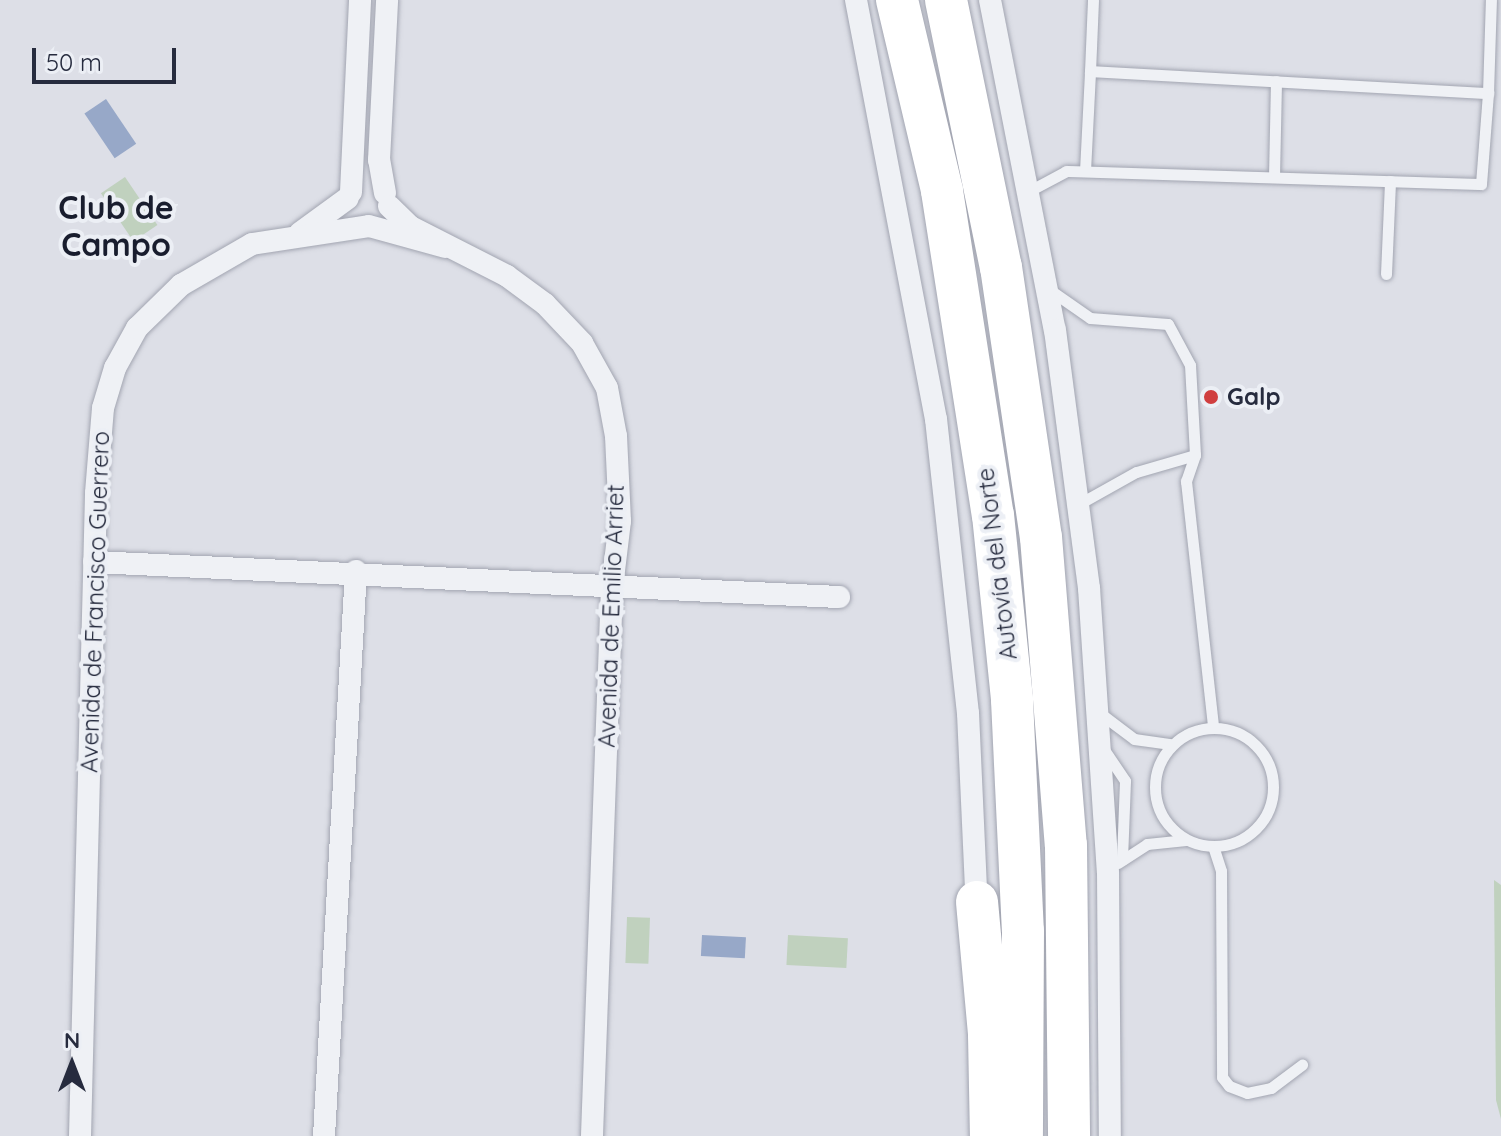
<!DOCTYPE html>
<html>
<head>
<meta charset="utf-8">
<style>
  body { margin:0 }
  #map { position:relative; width:1501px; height:1136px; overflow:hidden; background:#dddfe7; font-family:Quicksand,sans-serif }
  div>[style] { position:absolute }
  .green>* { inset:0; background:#c0d1be; transform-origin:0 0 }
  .water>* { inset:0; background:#97a8c8; transform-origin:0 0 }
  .roads { filter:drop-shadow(0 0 2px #a2a5b1) drop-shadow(0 0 2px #a2a5b1) }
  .lane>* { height:11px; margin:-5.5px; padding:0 5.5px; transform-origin:5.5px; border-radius:5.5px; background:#eff1f5 }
  .lane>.ring { margin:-5.5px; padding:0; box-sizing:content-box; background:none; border:11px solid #eff1f5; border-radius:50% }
  .street>* { height:22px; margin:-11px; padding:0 11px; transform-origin:11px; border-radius:11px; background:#eff1f5 }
  .highway>* { height:42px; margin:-21px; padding:0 21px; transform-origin:21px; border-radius:21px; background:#fff }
  .dots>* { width:22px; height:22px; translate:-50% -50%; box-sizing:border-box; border:4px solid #eceff5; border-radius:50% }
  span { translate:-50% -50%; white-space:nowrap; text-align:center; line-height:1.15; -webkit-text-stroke:8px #eceff5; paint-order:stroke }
  .poi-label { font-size:24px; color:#262b3e; font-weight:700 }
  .left { translate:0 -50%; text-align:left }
  .street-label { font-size:24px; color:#262b3e }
  .district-label { font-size:32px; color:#191d2e; font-weight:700 }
  .north { position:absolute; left:32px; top:1024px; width:80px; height:80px; -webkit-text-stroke:6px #eceff5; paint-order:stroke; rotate:0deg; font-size:22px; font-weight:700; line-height:32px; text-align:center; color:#262b3e }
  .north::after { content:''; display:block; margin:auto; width:28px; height:36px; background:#262b3e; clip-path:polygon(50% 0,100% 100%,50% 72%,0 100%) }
  .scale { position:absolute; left:32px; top:48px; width:144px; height:36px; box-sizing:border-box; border:4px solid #262b3e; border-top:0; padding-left:10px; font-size:24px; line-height:28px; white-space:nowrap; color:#262b3e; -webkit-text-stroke:6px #eceff5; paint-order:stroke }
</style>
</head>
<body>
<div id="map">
  <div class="green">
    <i style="left:125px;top:177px;width:58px;height:29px;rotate:56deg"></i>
    <i style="clip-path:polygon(1494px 880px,1501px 885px,1501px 1119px,1496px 1100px)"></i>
    <i style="left:627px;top:917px;width:23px;height:46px;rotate:2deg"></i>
    <i style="left:788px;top:935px;width:60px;height:30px;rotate:3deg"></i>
  </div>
  <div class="water">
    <i style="left:106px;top:99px;width:54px;height:26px;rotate:56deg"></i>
    <i style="left:702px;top:935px;width:44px;height:21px;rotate:3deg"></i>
  </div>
  <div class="roads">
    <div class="lane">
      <i style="left:1093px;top:0;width:71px;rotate:92.4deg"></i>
      <i style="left:1090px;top:71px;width:399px;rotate:3.2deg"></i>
      <i style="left:1488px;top:93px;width:93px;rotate:-88.2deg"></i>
      <i style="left:1085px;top:171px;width:100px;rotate:-87.1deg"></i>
      <i style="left:1274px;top:177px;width:96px;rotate:-88.8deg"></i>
      <i style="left:1031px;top:190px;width:40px;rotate:-28deg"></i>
      <i style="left:1066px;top:171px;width:415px;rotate:1.8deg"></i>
      <i style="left:1481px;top:184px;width:91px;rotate:-85.6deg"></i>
      <i style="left:1386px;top:274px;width:93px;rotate:-87.5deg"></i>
      <i style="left:1050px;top:290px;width:49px;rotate:35deg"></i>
      <i style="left:1090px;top:318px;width:78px;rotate:4.4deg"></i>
      <i style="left:1168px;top:324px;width:47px;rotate:61.8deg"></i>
      <i style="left:1190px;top:365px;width:90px;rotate:86.8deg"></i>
      <i style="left:1195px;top:455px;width:61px;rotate:163.9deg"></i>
      <i style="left:1136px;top:472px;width:65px;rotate:150.7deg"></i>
      <i style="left:1195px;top:455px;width:28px;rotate:109deg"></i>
      <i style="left:1186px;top:481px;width:247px;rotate:83.7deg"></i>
      <i style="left:1101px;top:714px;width:41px;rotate:37.1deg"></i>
      <i style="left:1134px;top:739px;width:37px;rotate:8deg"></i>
      <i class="ring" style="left:1155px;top:728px;width:107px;height:107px"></i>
      <i style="left:1105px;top:751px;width:36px;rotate:56deg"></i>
      <i style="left:1125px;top:781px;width:79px;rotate:92.2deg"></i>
      <i style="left:1213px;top:846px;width:26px;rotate:72deg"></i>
      <i style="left:1221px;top:871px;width:206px;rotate:89.7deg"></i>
      <i style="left:1222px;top:1077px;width:11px;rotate:52deg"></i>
      <i style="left:1229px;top:1086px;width:19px;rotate:21deg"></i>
      <i style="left:1247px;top:1093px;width:25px;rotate:-12deg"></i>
      <i style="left:1271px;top:1088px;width:39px;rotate:-37deg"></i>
      <i style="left:1118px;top:863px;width:35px;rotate:-33deg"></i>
      <i style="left:1147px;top:844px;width:39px;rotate:-6deg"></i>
    </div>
    <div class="street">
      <i style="left:856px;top:0;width:427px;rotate:79.2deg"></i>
      <i style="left:936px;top:419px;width:296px;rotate:83.8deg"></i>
      <i style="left:968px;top:713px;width:198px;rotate:87.4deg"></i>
      <i style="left:990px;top:0;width:336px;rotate:78.9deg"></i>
      <i style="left:1055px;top:330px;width:260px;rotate:82.5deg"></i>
      <i style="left:1089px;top:588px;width:285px;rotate:86.2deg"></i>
      <i style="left:1108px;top:872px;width:264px;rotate:89.6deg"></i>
      <i style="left:351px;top:192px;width:192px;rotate:-87.3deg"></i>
      <i style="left:385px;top:193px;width:34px;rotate:-100deg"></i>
      <i style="left:379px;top:160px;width:160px;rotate:-87.1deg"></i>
      <i style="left:389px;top:206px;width:30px;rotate:44deg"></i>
      <i style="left:411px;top:227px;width:108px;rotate:27deg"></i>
      <i style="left:507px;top:276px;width:47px;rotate:36.4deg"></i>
      <i style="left:545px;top:304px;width:54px;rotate:46.5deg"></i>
      <i style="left:582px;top:343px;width:51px;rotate:60.9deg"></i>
      <i style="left:607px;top:388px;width:49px;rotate:79.4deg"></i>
      <i style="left:616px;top:436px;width:85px;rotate:87.3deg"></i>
      <i style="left:620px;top:521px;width:66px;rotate:96.9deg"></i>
      <i style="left:612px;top:587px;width:549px;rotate:92.09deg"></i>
      <i style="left:300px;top:233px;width:59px;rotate:-36.1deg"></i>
      <i style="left:94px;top:562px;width:746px;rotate:2.69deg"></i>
      <i style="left:80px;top:1136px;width:643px;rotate:-88.57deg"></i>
      <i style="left:96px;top:493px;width:85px;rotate:-85.3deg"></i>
      <i style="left:103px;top:408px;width:42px;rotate:-73.3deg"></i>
      <i style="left:115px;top:368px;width:46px;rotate:-61.2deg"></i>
      <i style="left:137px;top:328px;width:62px;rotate:-44.3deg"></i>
      <i style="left:181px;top:285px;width:82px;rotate:-30deg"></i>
      <i style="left:252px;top:244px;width:118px;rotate:-8.7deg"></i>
      <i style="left:369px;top:226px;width:79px;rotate:15.4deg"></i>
      <i style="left:324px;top:1136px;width:566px;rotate:-86.76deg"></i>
    </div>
    <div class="highway">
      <i style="left:897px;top:0;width:196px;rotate:76.7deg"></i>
      <i style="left:942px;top:191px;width:328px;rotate:81.1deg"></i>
      <i style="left:993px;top:515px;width:186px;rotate:84.1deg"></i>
      <i style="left:1012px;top:700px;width:231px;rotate:87.3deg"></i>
      <i style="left:1023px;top:931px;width:205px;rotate:90.3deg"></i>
      <i style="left:946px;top:0;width:273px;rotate:78.4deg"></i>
      <i style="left:1001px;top:267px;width:273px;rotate:81.6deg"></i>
      <i style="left:1041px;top:537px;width:309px;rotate:85.4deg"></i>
      <i style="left:1066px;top:845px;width:291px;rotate:89.4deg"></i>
      <i style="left:977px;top:902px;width:134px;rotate:84.8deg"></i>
      <i style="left:989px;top:1035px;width:101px;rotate:88.9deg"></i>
    </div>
  </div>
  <div class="dots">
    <i style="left:1211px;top:397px;background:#d03e3f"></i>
  </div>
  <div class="poi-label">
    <span class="left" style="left:1227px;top:397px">Galp</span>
  </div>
  <div class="street-label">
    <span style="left:997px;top:564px;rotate:-97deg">Autovía del Norte</span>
    <span style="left:95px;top:602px;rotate:-88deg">Avenida de Francisco Guerrero</span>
    <span style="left:611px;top:616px;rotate:-88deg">Avenida de Emilio Arriet</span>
  </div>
  <div class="district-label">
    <span style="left:116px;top:226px">Club de<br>Campo</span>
  </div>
  <div class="north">N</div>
  <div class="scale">50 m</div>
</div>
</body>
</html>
